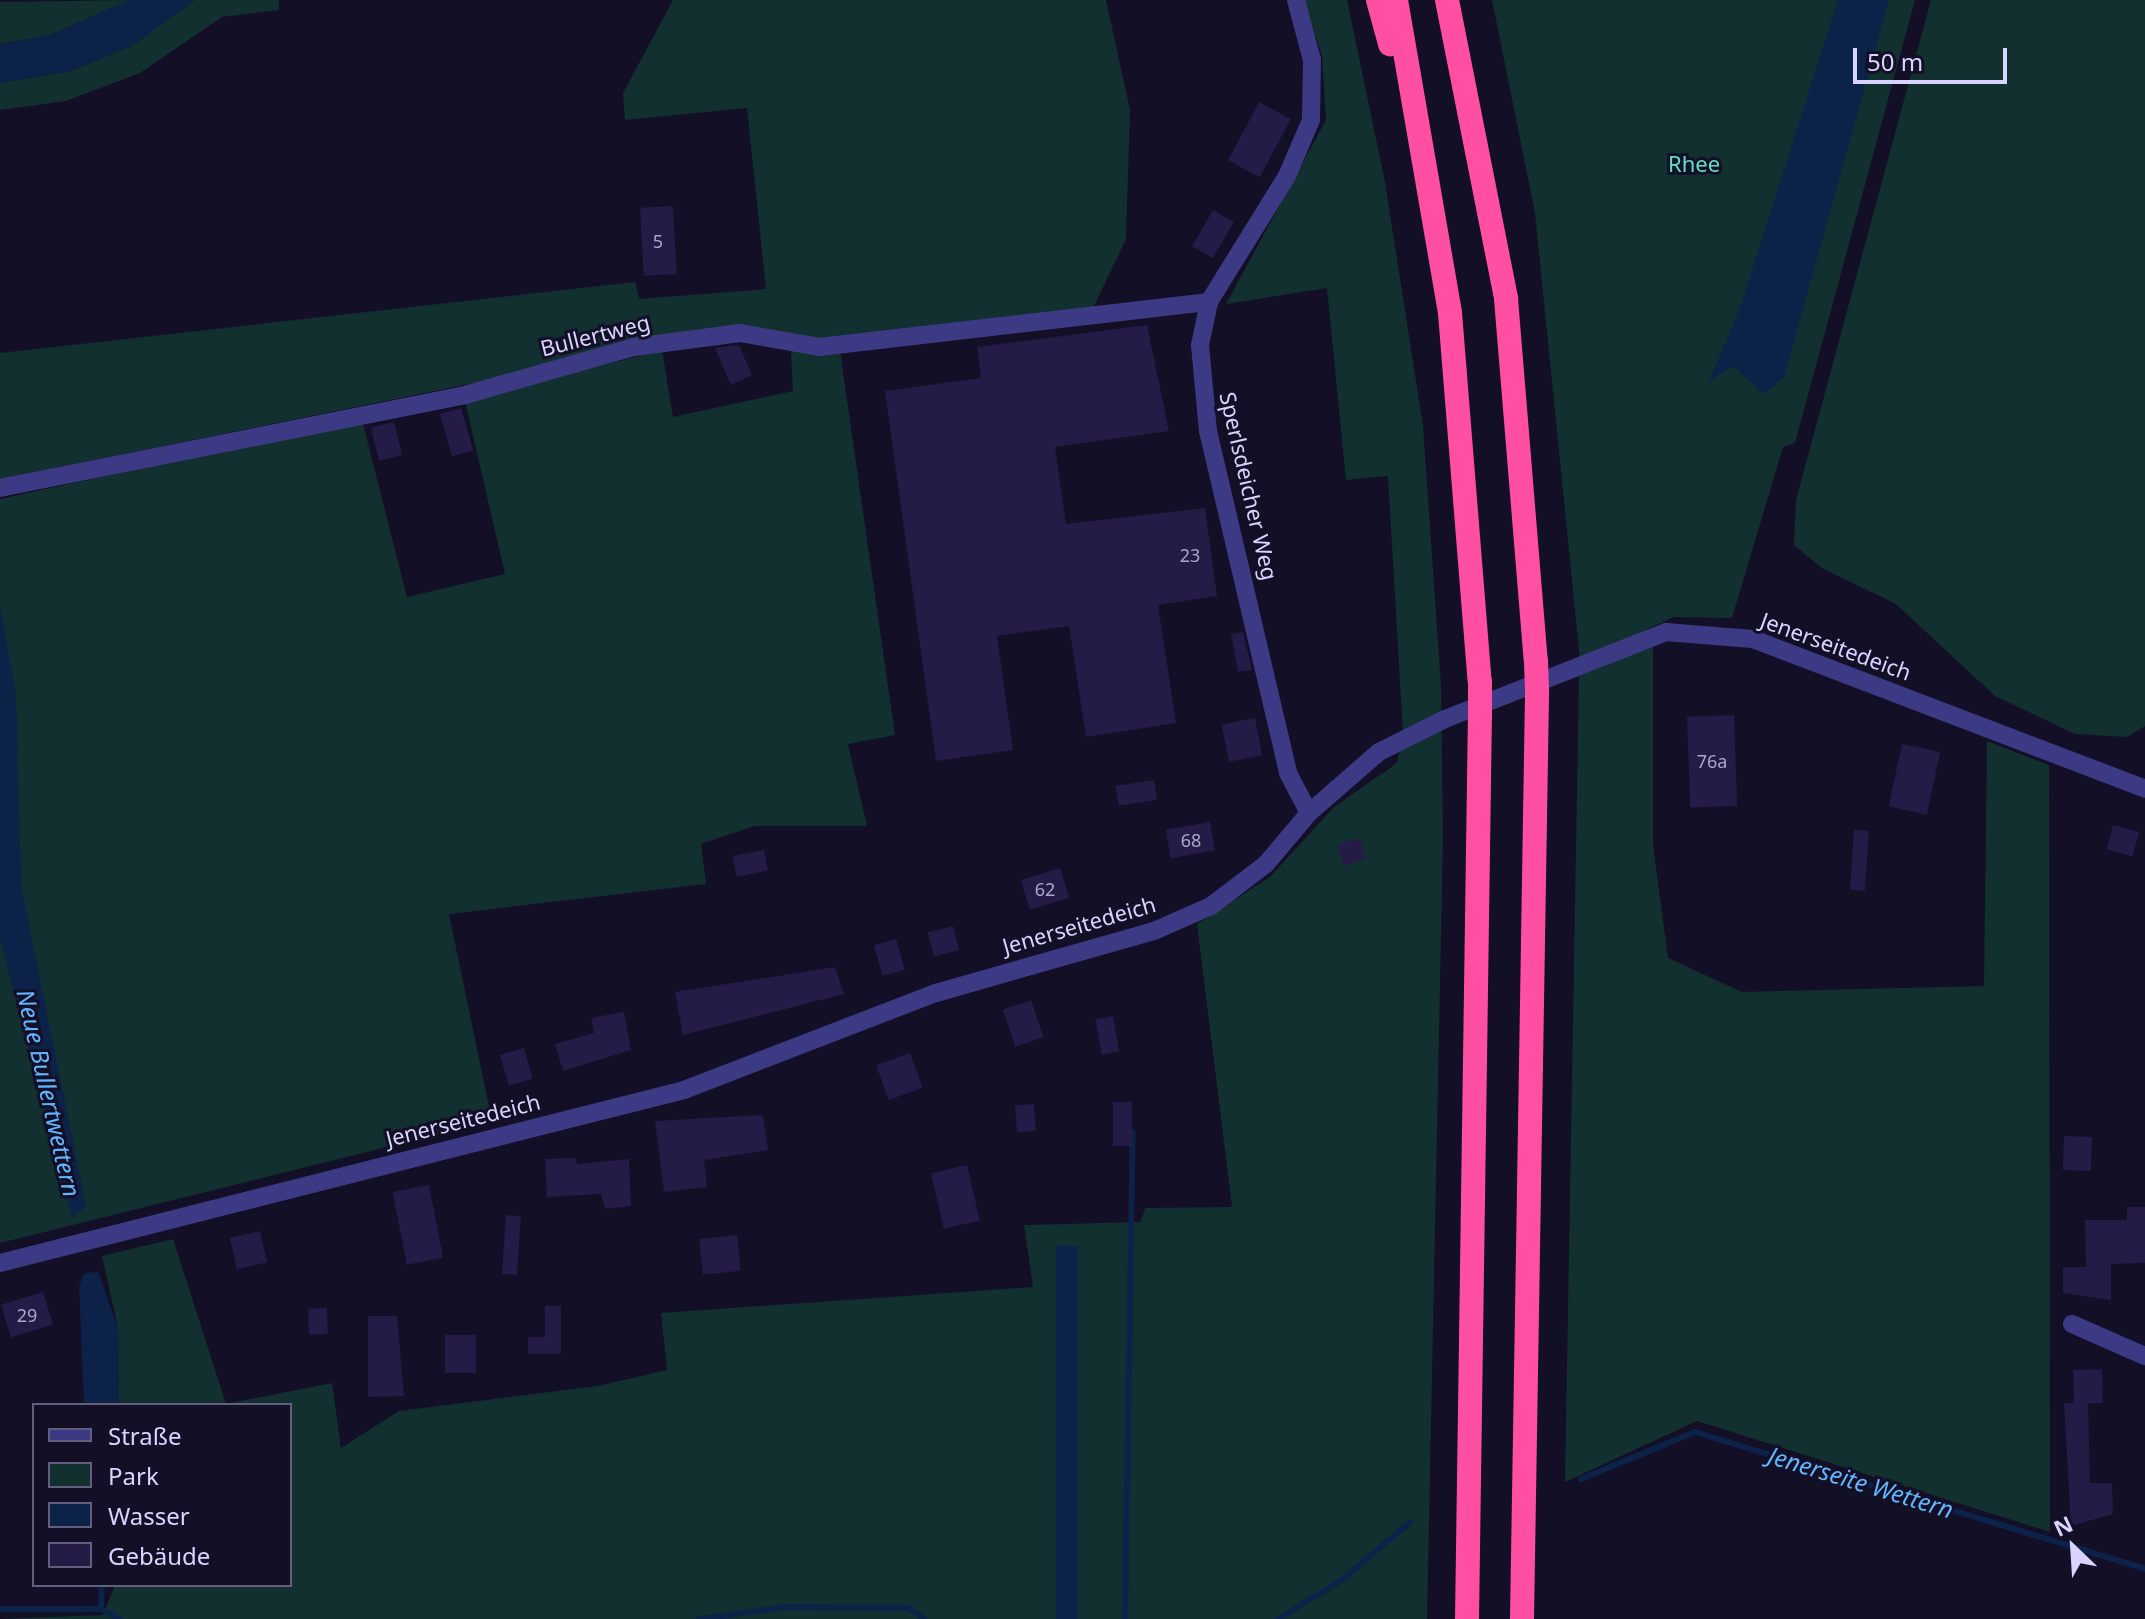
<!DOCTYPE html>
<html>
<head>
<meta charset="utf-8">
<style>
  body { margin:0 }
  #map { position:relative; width:2145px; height:1619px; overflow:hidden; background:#130f26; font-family:"Noto Sans",sans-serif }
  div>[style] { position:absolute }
  .green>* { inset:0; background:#12302f }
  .water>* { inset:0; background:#0c2248; transform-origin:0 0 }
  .stream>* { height:6px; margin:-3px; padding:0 3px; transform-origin:3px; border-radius:3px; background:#0c2248 }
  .building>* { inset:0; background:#241b47; transform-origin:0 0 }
  .minor>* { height:18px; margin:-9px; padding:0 9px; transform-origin:9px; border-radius:9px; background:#3d3a85 }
  .motorway>* { height:24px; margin:-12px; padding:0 12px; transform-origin:12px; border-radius:12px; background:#ff4fa3 }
  .motorway-bridge>* { height:24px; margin:-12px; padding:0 12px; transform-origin:12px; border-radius:12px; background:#ff4fa3 }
  span { translate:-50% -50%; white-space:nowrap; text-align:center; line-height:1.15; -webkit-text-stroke:6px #130f26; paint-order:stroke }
  .number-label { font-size:18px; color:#aca6d1 }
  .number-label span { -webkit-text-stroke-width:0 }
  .park-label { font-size:22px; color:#5fe0c0 }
  .street-label { font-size:22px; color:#d9d4ff }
  .water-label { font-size:24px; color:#62b6ff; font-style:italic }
  .legend { position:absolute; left:32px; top:1403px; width:260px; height:184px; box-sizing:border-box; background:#130f26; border:2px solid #625e7d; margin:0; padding:10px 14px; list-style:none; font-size:24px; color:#d9d4ff }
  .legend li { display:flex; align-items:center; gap:16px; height:40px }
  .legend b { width:40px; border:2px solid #625e7d }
  .north { position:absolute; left:2033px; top:1507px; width:80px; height:80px; -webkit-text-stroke:6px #130f26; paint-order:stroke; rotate:335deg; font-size:22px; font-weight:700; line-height:32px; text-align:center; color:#d9d4ff }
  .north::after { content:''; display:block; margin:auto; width:28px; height:36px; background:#d9d4ff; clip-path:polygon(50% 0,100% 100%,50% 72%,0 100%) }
  .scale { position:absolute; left:1853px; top:48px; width:154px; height:36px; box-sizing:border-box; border:4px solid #d9d4ff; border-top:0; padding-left:10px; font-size:24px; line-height:28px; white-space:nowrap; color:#d9d4ff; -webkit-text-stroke:6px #130f26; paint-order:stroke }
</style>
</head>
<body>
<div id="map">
  <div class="green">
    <i style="clip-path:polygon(130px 0,50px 35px,0 44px,0 2px)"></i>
    <i style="clip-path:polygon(195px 0,279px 0,279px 10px,222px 17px,140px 73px,66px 101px,0 110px,0 83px,71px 71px,131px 46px)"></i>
    <i style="clip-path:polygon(673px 0,1106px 0,1130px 110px,1126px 239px,1093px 308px,819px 339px,741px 329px,0 479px,0 353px,635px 282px,639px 299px,766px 289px,747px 108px,625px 120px,623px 93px)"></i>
    <i style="clip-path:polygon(1304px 0,1347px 0,1385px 182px,1423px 426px,1441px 685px,1443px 837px,1427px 1619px,0 1619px,103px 1615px,115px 1585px,290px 1585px,290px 1405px,119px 1405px,118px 1328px,102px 1256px,173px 1239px,226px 1404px,332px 1383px,341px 1448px,399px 1411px,598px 1386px,667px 1370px,661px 1313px,1033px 1287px,1024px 1225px,1141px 1222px,1145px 1208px,1232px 1207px,1197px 924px,1270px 877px,1334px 807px,1397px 763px,1403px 734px,1388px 476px,1346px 480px,1327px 288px,1226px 304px,1326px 120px,1322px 56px)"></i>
    <i style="clip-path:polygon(1492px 0,1915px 0,1795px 443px,1783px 447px,1732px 618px,1674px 617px,1580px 660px,1535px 213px)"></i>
    <i style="clip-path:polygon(1931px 0,2145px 0,2145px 726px,2127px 737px,2075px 734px,1995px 696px,1896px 604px,1822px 568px,1794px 545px,1796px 500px)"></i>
    <i style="clip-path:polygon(662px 350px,673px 417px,793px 391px,791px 351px,840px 351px,895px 735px,848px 744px,867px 826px,755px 826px,701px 844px,706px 884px,449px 914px,492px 1121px,0 1243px,0 499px,362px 420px,407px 597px,505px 574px,465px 401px)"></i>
    <i style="clip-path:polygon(1653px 645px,1653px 845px,1668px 958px,1742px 992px,1984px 986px,1987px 741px,2049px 765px,2050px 1532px,1697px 1421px,1565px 1482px,1579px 676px)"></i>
  </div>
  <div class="water">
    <i style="clip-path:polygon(130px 0,195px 0,131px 46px,71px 71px,0 83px,0 44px,50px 35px)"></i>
    <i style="clip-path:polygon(1838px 0,1889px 0,1784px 377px,1764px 394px,1733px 366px,1708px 383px,1740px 308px)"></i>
    <i style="clip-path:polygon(0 604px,16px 695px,21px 885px,86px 1206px,72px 1218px,0 938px)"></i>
    <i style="left:1056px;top:1246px;width:22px;height:373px"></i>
    <i style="clip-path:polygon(98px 1271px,118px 1328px,119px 1405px,84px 1405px,79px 1286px,84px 1274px)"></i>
  </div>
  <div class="stream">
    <i style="left:1581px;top:1479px;width:123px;rotate:-22.4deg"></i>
    <i style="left:1695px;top:1432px;width:470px;rotate:16.9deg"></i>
    <i style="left:0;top:1609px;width:101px"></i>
    <i style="left:101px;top:1609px;width:21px;rotate:29deg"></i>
    <i style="left:101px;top:1609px;width:24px;rotate:-88deg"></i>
    <i style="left:699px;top:1619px;width:87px;rotate:-7.9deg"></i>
    <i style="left:785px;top:1607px;width:124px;rotate:0.5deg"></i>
    <i style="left:909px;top:1608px;width:19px;rotate:35deg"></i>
    <i style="left:1125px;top:1619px;width:487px;rotate:-89.1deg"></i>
    <i style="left:1279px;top:1619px;width:75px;rotate:-32deg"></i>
    <i style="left:1343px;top:1579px;width:87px;rotate:-40.3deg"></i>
  </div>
  <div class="building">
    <i style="left:1259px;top:102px;width:36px;height:66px;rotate:28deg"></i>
    <i style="left:673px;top:206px;width:68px;height:33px;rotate:87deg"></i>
    <i style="left:1213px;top:210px;width:24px;height:42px;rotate:30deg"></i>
    <i style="clip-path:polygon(1147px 325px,1169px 431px,1055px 447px,1066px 524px,1205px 508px,1217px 596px,1158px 605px,1176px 723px,1086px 737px,1069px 626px,997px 636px,1013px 750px,936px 761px,885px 391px,981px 378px,977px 347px)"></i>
    <i style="clip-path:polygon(739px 345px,752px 375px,731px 385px,715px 348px)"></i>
    <i style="left:461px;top:408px;width:44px;height:22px;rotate:74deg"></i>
    <i style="left:394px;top:422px;width:34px;height:24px;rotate:76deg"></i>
    <i style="clip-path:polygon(1243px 632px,1252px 670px,1238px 672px,1231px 634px)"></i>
    <i style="left:1734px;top:715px;width:91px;height:47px;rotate:88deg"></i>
    <i style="left:1255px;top:718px;width:38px;height:34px;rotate:79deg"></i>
    <i style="left:1902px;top:744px;width:39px;height:64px;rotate:12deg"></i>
    <i style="left:1154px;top:780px;width:20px;height:39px;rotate:81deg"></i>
    <i style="left:1210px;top:822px;width:29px;height:45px;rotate:80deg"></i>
    <i style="left:2113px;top:825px;width:27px;height:25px;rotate:15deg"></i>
    <i style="left:1854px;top:830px;width:15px;height:60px;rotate:4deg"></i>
    <i style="left:1359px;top:838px;width:22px;height:23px;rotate:72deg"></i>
    <i style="left:764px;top:850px;width:21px;height:32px;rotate:79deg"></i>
    <i style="left:1060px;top:868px;width:31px;height:41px;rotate:73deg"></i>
    <i style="left:953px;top:926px;width:25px;height:26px;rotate:76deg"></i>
    <i style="left:896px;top:939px;width:32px;height:23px;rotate:74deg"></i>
    <i style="clip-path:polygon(835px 967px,844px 994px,683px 1035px,675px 992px)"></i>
    <i style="left:1031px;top:1000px;width:39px;height:30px;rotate:71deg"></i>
    <i style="clip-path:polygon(624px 1012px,631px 1050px,563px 1071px,555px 1044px,594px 1033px,591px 1018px)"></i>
    <i style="left:1113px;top:1016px;width:36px;height:18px;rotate:80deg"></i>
    <i style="left:524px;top:1048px;width:32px;height:25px;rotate:74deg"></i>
    <i style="left:910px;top:1053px;width:37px;height:36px;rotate:70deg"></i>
    <i style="left:1113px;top:1102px;width:19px;height:44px"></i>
    <i style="left:1034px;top:1104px;width:27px;height:19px;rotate:86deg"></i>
    <i style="clip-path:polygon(763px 1115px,768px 1150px,704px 1160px,707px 1187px,664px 1192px,655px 1121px)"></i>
    <i style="left:2064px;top:1136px;width:28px;height:34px;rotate:2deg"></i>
    <i style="clip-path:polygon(576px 1158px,577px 1164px,629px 1159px,631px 1206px,605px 1209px,601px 1194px,547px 1197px,545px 1159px)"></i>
    <i style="left:967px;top:1165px;width:57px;height:37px;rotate:77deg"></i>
    <i style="left:429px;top:1185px;width:74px;height:37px;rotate:79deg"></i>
    <i style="clip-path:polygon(2127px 1207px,2145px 1207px,2145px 1263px,2111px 1264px,2111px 1300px,2063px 1293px,2063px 1267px,2086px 1267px,2085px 1220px,2127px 1220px)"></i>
    <i style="left:506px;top:1215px;width:15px;height:59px;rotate:4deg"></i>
    <i style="left:260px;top:1231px;width:32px;height:31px;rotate:77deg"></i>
    <i style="left:737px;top:1235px;width:36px;height:38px;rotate:84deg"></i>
    <i style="left:43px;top:1292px;width:34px;height:44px;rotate:73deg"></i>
    <i style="clip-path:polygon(545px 1306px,561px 1306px,561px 1354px,528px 1354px,528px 1337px,545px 1337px)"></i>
    <i style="left:327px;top:1308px;width:26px;height:19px;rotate:88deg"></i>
    <i style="clip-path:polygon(368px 1316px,397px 1316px,404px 1396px,368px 1397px)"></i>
    <i style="left:445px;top:1335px;width:31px;height:38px"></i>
    <i style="clip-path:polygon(2102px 1369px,2103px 1403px,2088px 1403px,2090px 1483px,2112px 1483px,2113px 1514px,2071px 1526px,2064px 1403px,2074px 1403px,2073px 1370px)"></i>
  </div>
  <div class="minor">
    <i style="left:1296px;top:0;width:62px;rotate:75.1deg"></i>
    <i style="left:1312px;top:60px;width:60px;rotate:91deg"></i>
    <i style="left:1311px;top:120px;width:61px;rotate:113.2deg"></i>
    <i style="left:1287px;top:176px;width:148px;rotate:121.8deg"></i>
    <i style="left:1209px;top:302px;width:44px;rotate:101.8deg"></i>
    <i style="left:1200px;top:345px;width:86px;rotate:84.7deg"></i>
    <i style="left:1208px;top:431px;width:351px;rotate:76.8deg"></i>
    <i style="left:1288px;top:773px;width:45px;rotate:62.3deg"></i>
    <i style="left:0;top:488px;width:474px;rotate:-11.3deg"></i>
    <i style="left:465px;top:395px;width:176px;rotate:-15.9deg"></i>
    <i style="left:634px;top:347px;width:107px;rotate:-7.5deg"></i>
    <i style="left:740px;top:333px;width:80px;rotate:10deg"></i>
    <i style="left:819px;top:347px;width:393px;rotate:-6.6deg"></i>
    <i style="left:0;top:1263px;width:706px;rotate:-14.19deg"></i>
    <i style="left:684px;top:1090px;width:270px;rotate:-21.1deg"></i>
    <i style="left:936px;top:993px;width:227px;rotate:-15.9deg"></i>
    <i style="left:1154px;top:931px;width:62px;rotate:-23.7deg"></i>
    <i style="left:1211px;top:906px;width:69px;rotate:-37.4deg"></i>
    <i style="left:1266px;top:864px;width:67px;rotate:-49.9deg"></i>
    <i style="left:1309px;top:813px;width:93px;rotate:-41.1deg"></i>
    <i style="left:1379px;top:752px;width:74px;rotate:-26.6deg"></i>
    <i style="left:1445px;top:719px;width:238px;rotate:-21.5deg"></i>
    <i style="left:1666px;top:632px;width:87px;rotate:4.6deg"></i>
    <i style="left:1753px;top:639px;width:420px;rotate:20.9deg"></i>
    <i style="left:2072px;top:1324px;width:80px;rotate:23.7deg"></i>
  </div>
  <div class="motorway">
    <i style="left:1378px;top:0;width:46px;rotate:74.7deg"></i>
    <i style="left:1396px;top:0;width:318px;rotate:80.2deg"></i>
    <i style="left:1450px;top:313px;width:370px;rotate:85.4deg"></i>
    <i style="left:1447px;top:0;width:305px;rotate:78.8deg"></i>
    <i style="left:1506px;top:299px;width:363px;rotate:85.3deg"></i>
    <i style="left:1467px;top:1619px;width:903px;rotate:-89.18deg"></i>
    <i style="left:1522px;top:1619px;width:925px;rotate:-89.07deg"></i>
  </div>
  <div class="motorway-bridge">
    <i style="left:1536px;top:661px;width:33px;rotate:88deg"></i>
    <i style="left:1480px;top:682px;width:34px;rotate:90deg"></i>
  </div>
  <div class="number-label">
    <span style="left:658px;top:241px">5</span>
    <span style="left:1190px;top:555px">23</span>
    <span style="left:1712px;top:761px">76a</span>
    <span style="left:1191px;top:840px">68</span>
    <span style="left:1045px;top:889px">62</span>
    <span style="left:27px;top:1315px">29</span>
  </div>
  <div class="park-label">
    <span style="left:1694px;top:164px">Rhee</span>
  </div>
  <div class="street-label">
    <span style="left:595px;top:335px;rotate:-14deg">Bullertweg</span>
    <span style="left:1249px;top:486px;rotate:77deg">Sperlsdeicher Weg</span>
    <span style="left:1836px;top:646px;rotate:20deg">Jenerseitedeich</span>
    <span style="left:1079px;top:925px;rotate:-16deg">Jenerseitedeich</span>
    <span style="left:463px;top:1120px;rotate:-14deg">Jenerseitedeich</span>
  </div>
  <div class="water-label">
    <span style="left:49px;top:1093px;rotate:77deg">Neue Bullertwettern</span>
    <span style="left:1861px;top:1482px;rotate:17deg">Jenerseite Wettern</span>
  </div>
  <ul class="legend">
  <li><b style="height:10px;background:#3d3a85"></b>Straße</li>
  <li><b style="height:22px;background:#12302f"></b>Park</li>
  <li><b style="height:22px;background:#0c2248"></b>Wasser</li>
  <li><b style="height:22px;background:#241b47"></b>Gebäude</li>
  </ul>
  <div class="north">N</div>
  <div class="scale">50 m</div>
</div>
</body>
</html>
